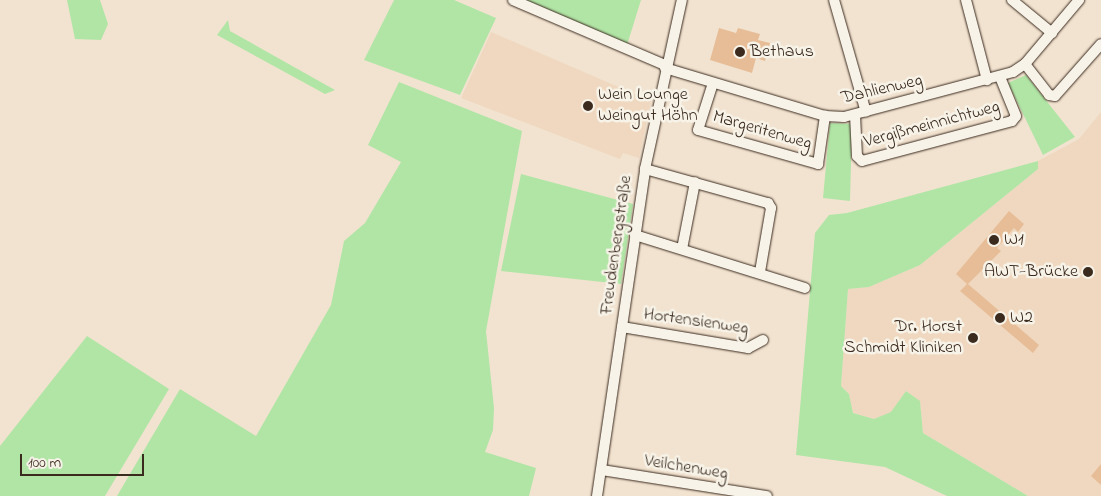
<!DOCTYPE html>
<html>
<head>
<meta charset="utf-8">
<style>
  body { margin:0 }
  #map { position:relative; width:1101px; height:496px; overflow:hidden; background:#f2e3d0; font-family:"Indie Flower",sans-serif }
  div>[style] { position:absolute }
  .built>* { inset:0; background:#efd8bf }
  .green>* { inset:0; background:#b1e5a6 }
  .building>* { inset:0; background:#e7bd97 }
  .roads { filter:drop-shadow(0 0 1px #3b2a1e) drop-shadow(0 0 1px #3b2a1e) }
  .minor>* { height:10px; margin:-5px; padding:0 5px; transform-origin:5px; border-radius:5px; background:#f7f3e8 }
  .dots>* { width:14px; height:14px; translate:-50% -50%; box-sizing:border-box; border:2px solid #f7f3e8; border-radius:50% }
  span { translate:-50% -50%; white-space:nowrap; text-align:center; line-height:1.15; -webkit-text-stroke:5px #f7f3e8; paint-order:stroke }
  .poi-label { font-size:18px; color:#3b2a1e }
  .left { translate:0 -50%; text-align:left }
  .right { translate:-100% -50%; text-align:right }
  .street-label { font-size:18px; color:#3b2a1e }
  .scale { position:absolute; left:20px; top:454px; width:124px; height:22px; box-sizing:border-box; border:2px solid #3b2a1e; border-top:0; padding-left:6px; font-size:15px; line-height:18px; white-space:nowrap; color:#3b2a1e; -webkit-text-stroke:4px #f7f3e8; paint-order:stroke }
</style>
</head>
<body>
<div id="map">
  <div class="built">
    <i style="clip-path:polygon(491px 32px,651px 101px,639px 158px,623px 153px,620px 159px,461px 98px)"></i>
    <i style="clip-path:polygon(1101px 112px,1101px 496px,1028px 496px,923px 433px,920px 402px,906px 391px,891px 413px,874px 419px,853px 413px,849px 394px,841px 386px,848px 289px,869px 287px,920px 265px,1038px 169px,1038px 161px,1079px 139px)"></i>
  </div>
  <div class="green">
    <i style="clip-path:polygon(67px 0,100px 0,108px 24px,101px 40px,75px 39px)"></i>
    <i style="clip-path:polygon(394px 0,454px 0,496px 18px,460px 95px,364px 60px)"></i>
    <i style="clip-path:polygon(526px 0,641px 0,627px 45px)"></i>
    <i style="clip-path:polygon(228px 20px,230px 31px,335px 90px,325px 94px,217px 35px)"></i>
    <i style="clip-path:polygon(1026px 75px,1075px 137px,1043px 155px,1008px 83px)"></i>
    <i style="clip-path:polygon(399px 82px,522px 131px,486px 331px,494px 408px,493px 430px,485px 452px,536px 468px,529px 496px,117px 496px,180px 389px,256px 436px,331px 305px,344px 241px,365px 223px,401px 162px,368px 145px)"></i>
    <i style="clip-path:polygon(830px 123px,852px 124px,850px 201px,823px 198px)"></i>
    <i style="clip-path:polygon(1038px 161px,1038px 169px,920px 265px,869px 287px,848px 289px,841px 386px,849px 394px,853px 413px,874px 419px,891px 412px,906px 391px,920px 401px,923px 433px,1028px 496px,947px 496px,885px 467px,796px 455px,815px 233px,829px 215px,847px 213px)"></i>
    <i style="clip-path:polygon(521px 174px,633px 204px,621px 284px,501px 271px)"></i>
    <i style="clip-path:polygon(87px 336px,169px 389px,105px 496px,0 496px,0 446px)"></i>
  </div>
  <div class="building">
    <i style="clip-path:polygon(719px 28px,736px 33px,738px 28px,760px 34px,758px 40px,770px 43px,765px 61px,756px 58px,752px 73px,710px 60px)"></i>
    <i style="clip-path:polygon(1009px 211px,1024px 224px,1018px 232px,1014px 228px,997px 248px,1001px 251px,968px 284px,1039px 345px,1033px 353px,960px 291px,967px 284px,956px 274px)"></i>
    <i style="clip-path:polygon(1101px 464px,1101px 485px,1091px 476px)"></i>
  </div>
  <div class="roads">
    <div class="minor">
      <i style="left:513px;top:0;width:165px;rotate:23.2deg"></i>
      <i style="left:834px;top:0;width:116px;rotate:74.1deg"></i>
      <i style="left:966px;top:0;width:83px;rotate:75.3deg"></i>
      <i style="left:1012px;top:0;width:52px;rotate:39.5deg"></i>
      <i style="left:1025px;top:64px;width:39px;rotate:52deg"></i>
      <i style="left:1049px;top:95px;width:6px;rotate:9deg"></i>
      <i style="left:1055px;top:96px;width:69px;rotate:-48.5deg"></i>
      <i style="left:665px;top:68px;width:167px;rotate:16.7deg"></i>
      <i style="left:825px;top:116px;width:19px;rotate:3deg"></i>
      <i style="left:844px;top:117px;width:175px;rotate:-14.9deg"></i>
      <i style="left:1013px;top:72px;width:14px;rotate:-34deg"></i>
      <i style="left:1025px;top:64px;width:84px;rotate:-49.8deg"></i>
      <i style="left:713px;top:83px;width:49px;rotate:107.7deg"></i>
      <i style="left:698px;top:130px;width:125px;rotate:15.8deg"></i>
      <i style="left:818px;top:164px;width:49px;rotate:-81.7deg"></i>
      <i style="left:855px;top:115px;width:41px;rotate:87.2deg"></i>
      <i style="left:857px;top:156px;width:7px;rotate:45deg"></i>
      <i style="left:862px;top:161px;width:155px;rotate:-14.9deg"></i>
      <i style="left:1012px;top:121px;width:6px;rotate:-51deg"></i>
      <i style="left:1016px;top:116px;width:42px;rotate:-112.3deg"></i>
      <i style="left:645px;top:169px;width:128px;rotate:15.5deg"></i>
      <i style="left:768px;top:203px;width:6px;rotate:59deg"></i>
      <i style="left:771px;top:208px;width:65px;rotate:99.8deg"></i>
      <i style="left:635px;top:235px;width:178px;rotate:17.3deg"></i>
      <i style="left:682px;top:249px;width:68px;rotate:-79deg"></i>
      <i style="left:622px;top:327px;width:128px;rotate:9.5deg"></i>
      <i style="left:748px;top:348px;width:17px;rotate:-28deg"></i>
      <i style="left:602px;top:470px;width:167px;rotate:9deg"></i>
      <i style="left:597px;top:496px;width:331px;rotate:-81.6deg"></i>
      <i style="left:645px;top:169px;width:173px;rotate:-77.7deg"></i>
    </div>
  </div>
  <div class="dots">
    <i style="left:740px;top:52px;background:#3b2a1e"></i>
    <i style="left:588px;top:106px;background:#3b2a1e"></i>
    <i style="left:994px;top:240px;background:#3b2a1e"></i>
    <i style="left:1088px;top:272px;background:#3b2a1e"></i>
    <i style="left:1000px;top:318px;background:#3b2a1e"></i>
    <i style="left:973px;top:338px;background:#3b2a1e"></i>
  </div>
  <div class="poi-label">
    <span class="left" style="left:750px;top:52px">Bethaus</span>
    <span class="left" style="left:598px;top:106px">Wein Lounge<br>Weingut Höhn</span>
    <span class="left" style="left:1004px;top:240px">W1</span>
    <span class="right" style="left:1078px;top:272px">AWT-Brücke</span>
    <span class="left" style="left:1010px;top:318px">W2</span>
    <span class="right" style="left:962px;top:338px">Dr. Horst<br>Schmidt Kliniken</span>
  </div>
  <div class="street-label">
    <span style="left:882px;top:90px;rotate:-13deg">Dahlienweg</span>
    <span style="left:932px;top:125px;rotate:-15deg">Vergißmeinnichtweg</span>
    <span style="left:762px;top:131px;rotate:16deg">Margeritenweg</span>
    <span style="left:617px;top:245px;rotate:-82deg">Freudenbergstraße</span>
    <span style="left:696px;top:322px;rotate:8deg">Hortensienweg</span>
    <span style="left:686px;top:468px;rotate:9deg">Veilchenweg</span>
  </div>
  <div class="scale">100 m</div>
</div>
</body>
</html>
